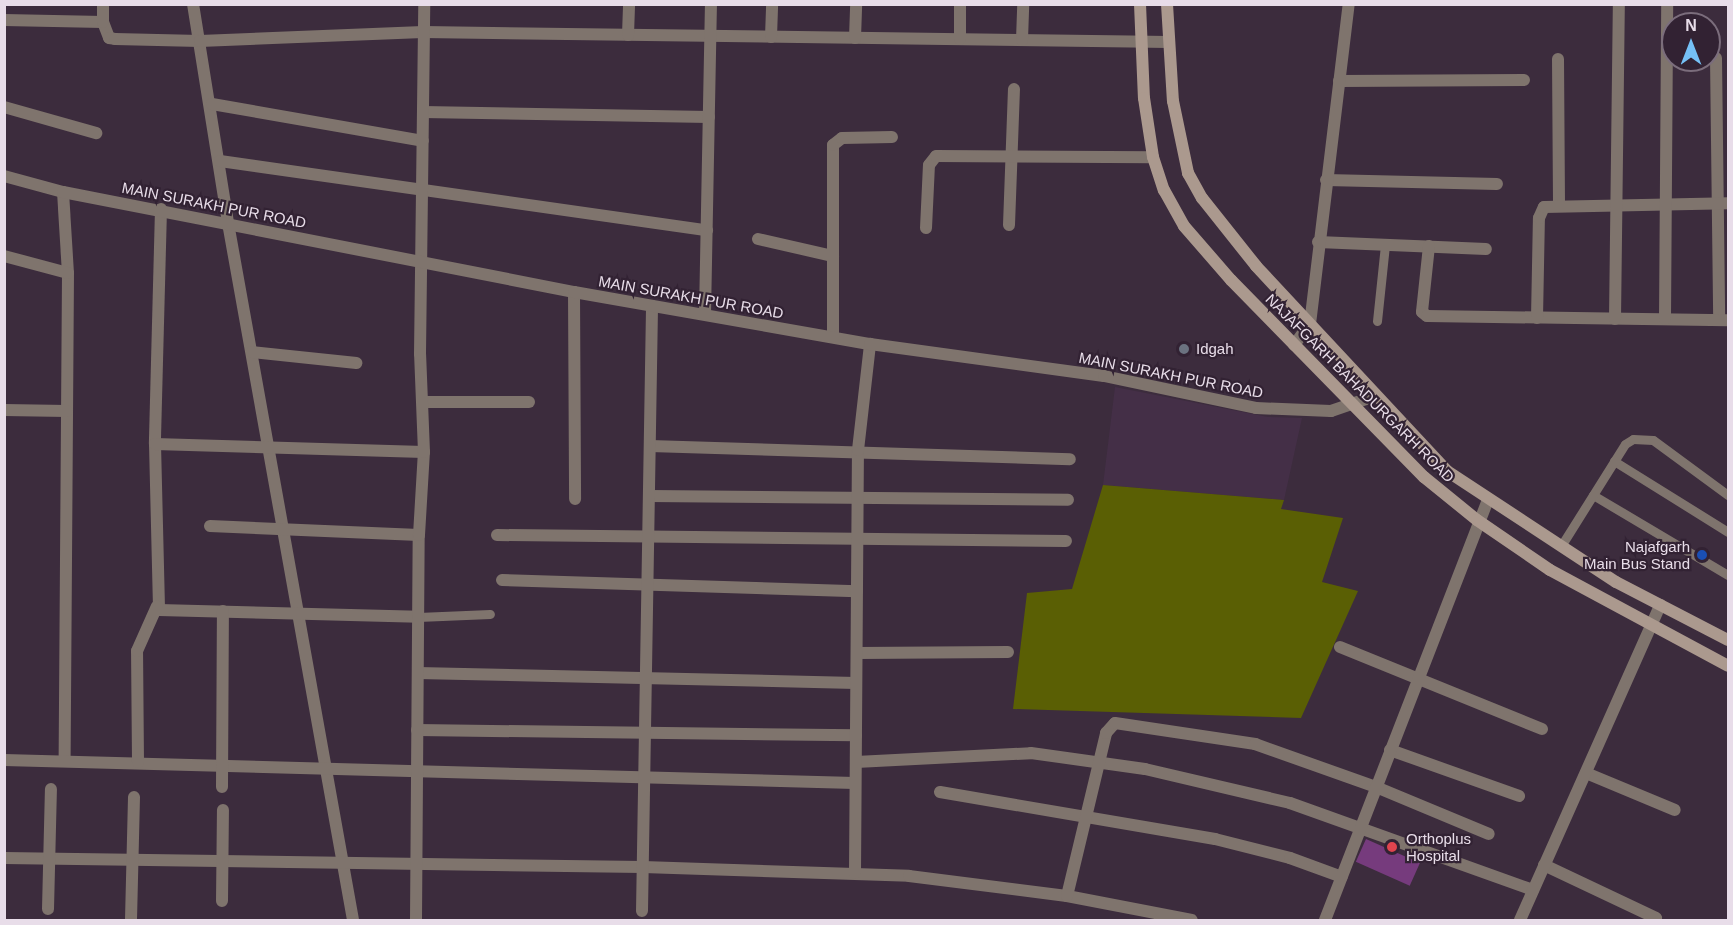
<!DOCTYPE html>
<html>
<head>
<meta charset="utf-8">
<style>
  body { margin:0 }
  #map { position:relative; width:1733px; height:925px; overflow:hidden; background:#3c2c3d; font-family:Arial,sans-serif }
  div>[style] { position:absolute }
  .built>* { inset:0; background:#442f47 }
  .green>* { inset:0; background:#5a5f04 }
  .building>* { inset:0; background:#763b7d; transform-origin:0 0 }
  .service>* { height:9px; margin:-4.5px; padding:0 4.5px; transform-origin:4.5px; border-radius:4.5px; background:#7f746d }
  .minor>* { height:12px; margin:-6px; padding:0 6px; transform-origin:6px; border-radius:6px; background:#7f746d }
  .tertiary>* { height:12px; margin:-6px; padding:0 6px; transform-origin:6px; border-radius:6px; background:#7f746d }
  .secondary>* { height:12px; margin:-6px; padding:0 6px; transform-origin:6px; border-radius:6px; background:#ab998e }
  .dots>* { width:16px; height:16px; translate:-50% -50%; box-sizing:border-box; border:3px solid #322233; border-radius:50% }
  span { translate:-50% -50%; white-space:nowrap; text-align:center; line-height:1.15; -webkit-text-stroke:4.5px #322233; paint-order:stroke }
  .street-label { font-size:15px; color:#e8dde9 }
  .poi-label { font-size:15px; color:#e8dde9 }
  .left { translate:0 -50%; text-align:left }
  .right { translate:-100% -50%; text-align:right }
  .frame { position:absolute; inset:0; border:6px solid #e8dde9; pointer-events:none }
  .north { position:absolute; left:1661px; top:12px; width:60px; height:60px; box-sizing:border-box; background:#322233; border:2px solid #7b6d7c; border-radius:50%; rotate:0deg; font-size:16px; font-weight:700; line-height:24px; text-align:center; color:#e8dde9 }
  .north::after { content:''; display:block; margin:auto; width:21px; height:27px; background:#75c0f6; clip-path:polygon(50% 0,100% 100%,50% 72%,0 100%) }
</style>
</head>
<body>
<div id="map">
  <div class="built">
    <i style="clip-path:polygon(1115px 387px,1268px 417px,1302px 418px,1284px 500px,1103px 485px)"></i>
  </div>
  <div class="green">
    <i style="clip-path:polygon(1103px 485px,1284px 500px,1281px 509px,1343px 518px,1322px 582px,1358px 591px,1301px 718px,1013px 709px,1027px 593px,1072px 589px)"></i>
  </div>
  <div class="building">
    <i style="left:1366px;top:839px;width:59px;height:25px;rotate:24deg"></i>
  </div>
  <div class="service">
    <i style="left:1377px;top:321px;width:76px;rotate:-84deg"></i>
    <i style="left:1614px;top:461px;width:134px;rotate:31.9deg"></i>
    <i style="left:1593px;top:495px;width:157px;rotate:30.7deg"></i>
    <i style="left:1561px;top:546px;width:120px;rotate:-57.9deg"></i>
    <i style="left:1625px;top:444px;width:9px;rotate:-32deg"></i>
    <i style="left:1633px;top:439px;width:20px;rotate:3deg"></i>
    <i style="left:1653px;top:440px;width:93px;rotate:36.3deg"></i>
    <i style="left:418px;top:617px;width:72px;rotate:-2.4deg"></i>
  </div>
  <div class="minor">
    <i style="left:193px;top:4px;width:222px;rotate:80.9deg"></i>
    <i style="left:228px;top:223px;width:708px;rotate:79.83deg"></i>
    <i style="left:4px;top:20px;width:99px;rotate:1.2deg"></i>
    <i style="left:103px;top:22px;width:17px;rotate:69deg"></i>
    <i style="left:109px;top:38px;width:6px;rotate:9deg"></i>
    <i style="left:115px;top:39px;width:85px;rotate:1.3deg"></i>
    <i style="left:200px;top:41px;width:223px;rotate:-2.3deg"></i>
    <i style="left:423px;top:32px;width:746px;rotate:0.77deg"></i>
    <i style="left:103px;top:22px;width:18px;rotate:-90deg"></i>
    <i style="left:628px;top:35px;width:31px;rotate:-88deg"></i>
    <i style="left:771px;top:37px;width:33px;rotate:-88deg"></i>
    <i style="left:855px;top:38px;width:34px;rotate:-88deg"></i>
    <i style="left:960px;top:39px;width:35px;rotate:-90deg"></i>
    <i style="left:1022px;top:40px;width:36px;rotate:-88deg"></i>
    <i style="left:1716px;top:58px;width:262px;rotate:89.3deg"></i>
    <i style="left:1558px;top:59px;width:146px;rotate:89.6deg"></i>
    <i style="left:1339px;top:81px;width:185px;rotate:-0.3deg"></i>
    <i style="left:212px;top:104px;width:214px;rotate:9.9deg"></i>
    <i style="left:4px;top:107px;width:96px;rotate:15.8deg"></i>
    <i style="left:423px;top:112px;width:286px;rotate:1deg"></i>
    <i style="left:220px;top:161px;width:492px;rotate:8.1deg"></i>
    <i style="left:1326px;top:180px;width:171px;rotate:1.3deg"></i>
    <i style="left:63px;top:192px;width:81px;rotate:86.5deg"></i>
    <i style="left:68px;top:273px;width:488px;rotate:90.4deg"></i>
    <i style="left:161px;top:209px;width:235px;rotate:91.5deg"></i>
    <i style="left:155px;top:444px;width:166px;rotate:88.6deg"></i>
    <i style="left:159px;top:610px;width:259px;rotate:1.5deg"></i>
    <i style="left:1009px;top:225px;width:136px;rotate:-87.9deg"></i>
    <i style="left:926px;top:228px;width:63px;rotate:-87.3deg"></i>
    <i style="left:929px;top:165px;width:11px;rotate:-52deg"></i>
    <i style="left:936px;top:156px;width:217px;rotate:0.3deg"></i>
    <i style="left:758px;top:239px;width:77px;rotate:12.8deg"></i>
    <i style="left:1318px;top:242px;width:168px;rotate:2.4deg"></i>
    <i style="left:1429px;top:246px;width:66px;rotate:96.1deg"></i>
    <i style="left:1422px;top:312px;width:6px;rotate:39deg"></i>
    <i style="left:1427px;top:316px;width:301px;rotate:0.8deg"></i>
    <i style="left:4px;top:256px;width:66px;rotate:14.9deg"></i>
    <i style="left:574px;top:292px;width:207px;rotate:89.7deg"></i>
    <i style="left:705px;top:314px;width:310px;rotate:-88.9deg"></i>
    <i style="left:1537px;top:318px;width:100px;rotate:-88.9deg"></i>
    <i style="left:1539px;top:218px;width:12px;rotate:-66deg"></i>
    <i style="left:1544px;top:207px;width:184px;rotate:-1.2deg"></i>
    <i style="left:1615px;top:319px;width:315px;rotate:-89.3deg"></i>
    <i style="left:1665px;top:319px;width:315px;rotate:-89.6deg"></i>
    <i style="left:833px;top:336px;width:191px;rotate:-90deg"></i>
    <i style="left:833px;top:145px;width:11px;rotate:-38deg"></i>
    <i style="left:842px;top:138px;width:50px;rotate:-1.1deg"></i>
    <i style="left:1294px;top:345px;width:26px;rotate:-53deg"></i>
    <i style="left:1310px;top:324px;width:322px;rotate:-83.1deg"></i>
    <i style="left:252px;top:352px;width:105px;rotate:6deg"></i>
    <i style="left:423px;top:402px;width:106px"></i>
    <i style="left:4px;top:410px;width:63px;rotate:0.9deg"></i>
    <i style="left:155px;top:444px;width:269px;rotate:1.7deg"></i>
    <i style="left:650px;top:446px;width:420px;rotate:1.8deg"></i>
    <i style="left:649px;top:496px;width:419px;rotate:0.5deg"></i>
    <i style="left:210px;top:526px;width:209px;rotate:2.5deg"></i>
    <i style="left:497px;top:535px;width:569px;rotate:0.6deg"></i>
    <i style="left:502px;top:580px;width:355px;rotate:1.8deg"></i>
    <i style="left:1340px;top:647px;width:218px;rotate:22.1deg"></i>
    <i style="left:857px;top:653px;width:151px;rotate:-0.4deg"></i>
    <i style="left:418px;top:673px;width:438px;rotate:1.3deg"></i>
    <i style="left:417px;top:730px;width:439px;rotate:0.7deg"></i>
    <i style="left:1390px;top:750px;width:137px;rotate:19.6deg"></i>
    <i style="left:4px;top:760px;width:851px;rotate:1.55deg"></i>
    <i style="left:138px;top:762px;width:111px;rotate:-90.5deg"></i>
    <i style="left:137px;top:651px;width:49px;rotate:-66deg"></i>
    <i style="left:856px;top:762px;width:175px;rotate:-2.9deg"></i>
    <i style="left:1031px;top:753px;width:115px;rotate:8deg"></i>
    <i style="left:1145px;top:769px;width:149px;rotate:13.2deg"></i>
    <i style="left:1290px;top:803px;width:258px;rotate:19.7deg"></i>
    <i style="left:1586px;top:773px;width:96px;rotate:22.6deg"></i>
    <i style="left:222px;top:787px;width:176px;rotate:-89.7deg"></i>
    <i style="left:940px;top:792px;width:279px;rotate:9.7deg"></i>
    <i style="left:1215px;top:839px;width:77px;rotate:14.2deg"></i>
    <i style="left:1290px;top:858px;width:55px;rotate:20.1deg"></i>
    <i style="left:4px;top:858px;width:639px;rotate:0.81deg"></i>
    <i style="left:643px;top:867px;width:266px;rotate:1.9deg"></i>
    <i style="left:909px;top:876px;width:159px;rotate:7.2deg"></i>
    <i style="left:1067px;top:896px;width:127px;rotate:10.9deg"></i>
    <i style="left:1544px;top:865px;width:124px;rotate:25.3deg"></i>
    <i style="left:855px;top:873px;width:423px;rotate:-89.6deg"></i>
    <i style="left:858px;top:450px;width:107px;rotate:-83.5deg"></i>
    <i style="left:1067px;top:896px;width:168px;rotate:-76.5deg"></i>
    <i style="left:1106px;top:733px;width:13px;rotate:-48deg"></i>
    <i style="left:1115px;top:723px;width:142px;rotate:8.5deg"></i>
    <i style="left:1255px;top:744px;width:128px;rotate:19.6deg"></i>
    <i style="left:1376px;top:787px;width:122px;rotate:22.6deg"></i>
    <i style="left:222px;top:901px;width:91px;rotate:-89.4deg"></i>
    <i style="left:48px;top:909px;width:120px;rotate:-88.6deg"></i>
    <i style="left:642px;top:911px;width:605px;rotate:-89.05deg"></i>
    <i style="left:131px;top:920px;width:123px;rotate:-88.6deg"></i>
    <i style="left:416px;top:920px;width:385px;rotate:-89.6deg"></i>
    <i style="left:419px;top:535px;width:83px;rotate:-86.6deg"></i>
    <i style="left:424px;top:452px;width:98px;rotate:-92.3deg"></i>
    <i style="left:420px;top:354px;width:350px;rotate:-89.3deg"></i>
    <i style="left:1325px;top:920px;width:451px;rotate:-68.8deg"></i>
    <i style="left:1520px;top:920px;width:345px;rotate:-66deg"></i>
  </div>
  <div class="tertiary">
    <i style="left:4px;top:176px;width:61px;rotate:15.2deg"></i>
    <i style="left:63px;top:192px;width:521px;rotate:11.07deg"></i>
    <i style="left:574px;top:292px;width:301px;rotate:10deg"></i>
    <i style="left:870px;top:344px;width:236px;rotate:7.8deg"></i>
    <i style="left:1104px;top:376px;width:155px;rotate:11.9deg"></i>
    <i style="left:1256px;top:408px;width:75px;rotate:2.3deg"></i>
    <i style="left:1331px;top:411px;width:46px;rotate:-18.8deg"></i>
  </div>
  <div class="secondary">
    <i style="left:1140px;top:4px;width:94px;rotate:87.6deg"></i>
    <i style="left:1144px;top:98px;width:60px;rotate:81.3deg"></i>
    <i style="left:1153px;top:157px;width:35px;rotate:72deg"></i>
    <i style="left:1164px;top:190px;width:41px;rotate:60.9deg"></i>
    <i style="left:1184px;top:226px;width:72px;rotate:49deg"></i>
    <i style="left:1231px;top:280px;width:276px;rotate:45.6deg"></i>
    <i style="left:1424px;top:477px;width:68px;rotate:39.1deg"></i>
    <i style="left:1477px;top:520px;width:88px;rotate:34.4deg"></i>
    <i style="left:1550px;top:570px;width:202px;rotate:28.3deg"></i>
    <i style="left:1167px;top:4px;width:97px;rotate:86.5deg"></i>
    <i style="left:1173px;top:101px;width:74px;rotate:78.2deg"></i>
    <i style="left:1188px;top:173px;width:29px;rotate:61deg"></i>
    <i style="left:1202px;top:198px;width:87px;rotate:51.5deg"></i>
    <i style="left:1256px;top:266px;width:280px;rotate:47deg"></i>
    <i style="left:1447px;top:471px;width:202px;rotate:33.3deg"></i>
    <i style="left:1616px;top:582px;width:126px;rotate:27.4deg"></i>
  </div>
  <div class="dots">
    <i style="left:1184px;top:349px;background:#6b7280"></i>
    <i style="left:1702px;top:555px;background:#1a4fb4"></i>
    <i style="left:1392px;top:847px;background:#e0444e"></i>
  </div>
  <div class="street-label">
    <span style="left:214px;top:205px;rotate:11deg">MAIN SURAKH PUR ROAD</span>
    <span style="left:691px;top:297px;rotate:10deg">MAIN SURAKH PUR ROAD</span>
    <span style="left:1171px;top:375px;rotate:11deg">MAIN SURAKH PUR ROAD</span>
    <span style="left:1360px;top:388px;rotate:45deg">NAJAFGARH BAHADURGARH ROAD</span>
  </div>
  <div class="poi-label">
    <span class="left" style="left:1196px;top:349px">Idgah</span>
    <span class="right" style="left:1690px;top:555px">Najafgarh<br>Main Bus Stand</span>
    <span class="left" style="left:1406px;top:847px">Orthoplus<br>Hospital</span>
  </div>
  <div class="frame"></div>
  <div class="north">N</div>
</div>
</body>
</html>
